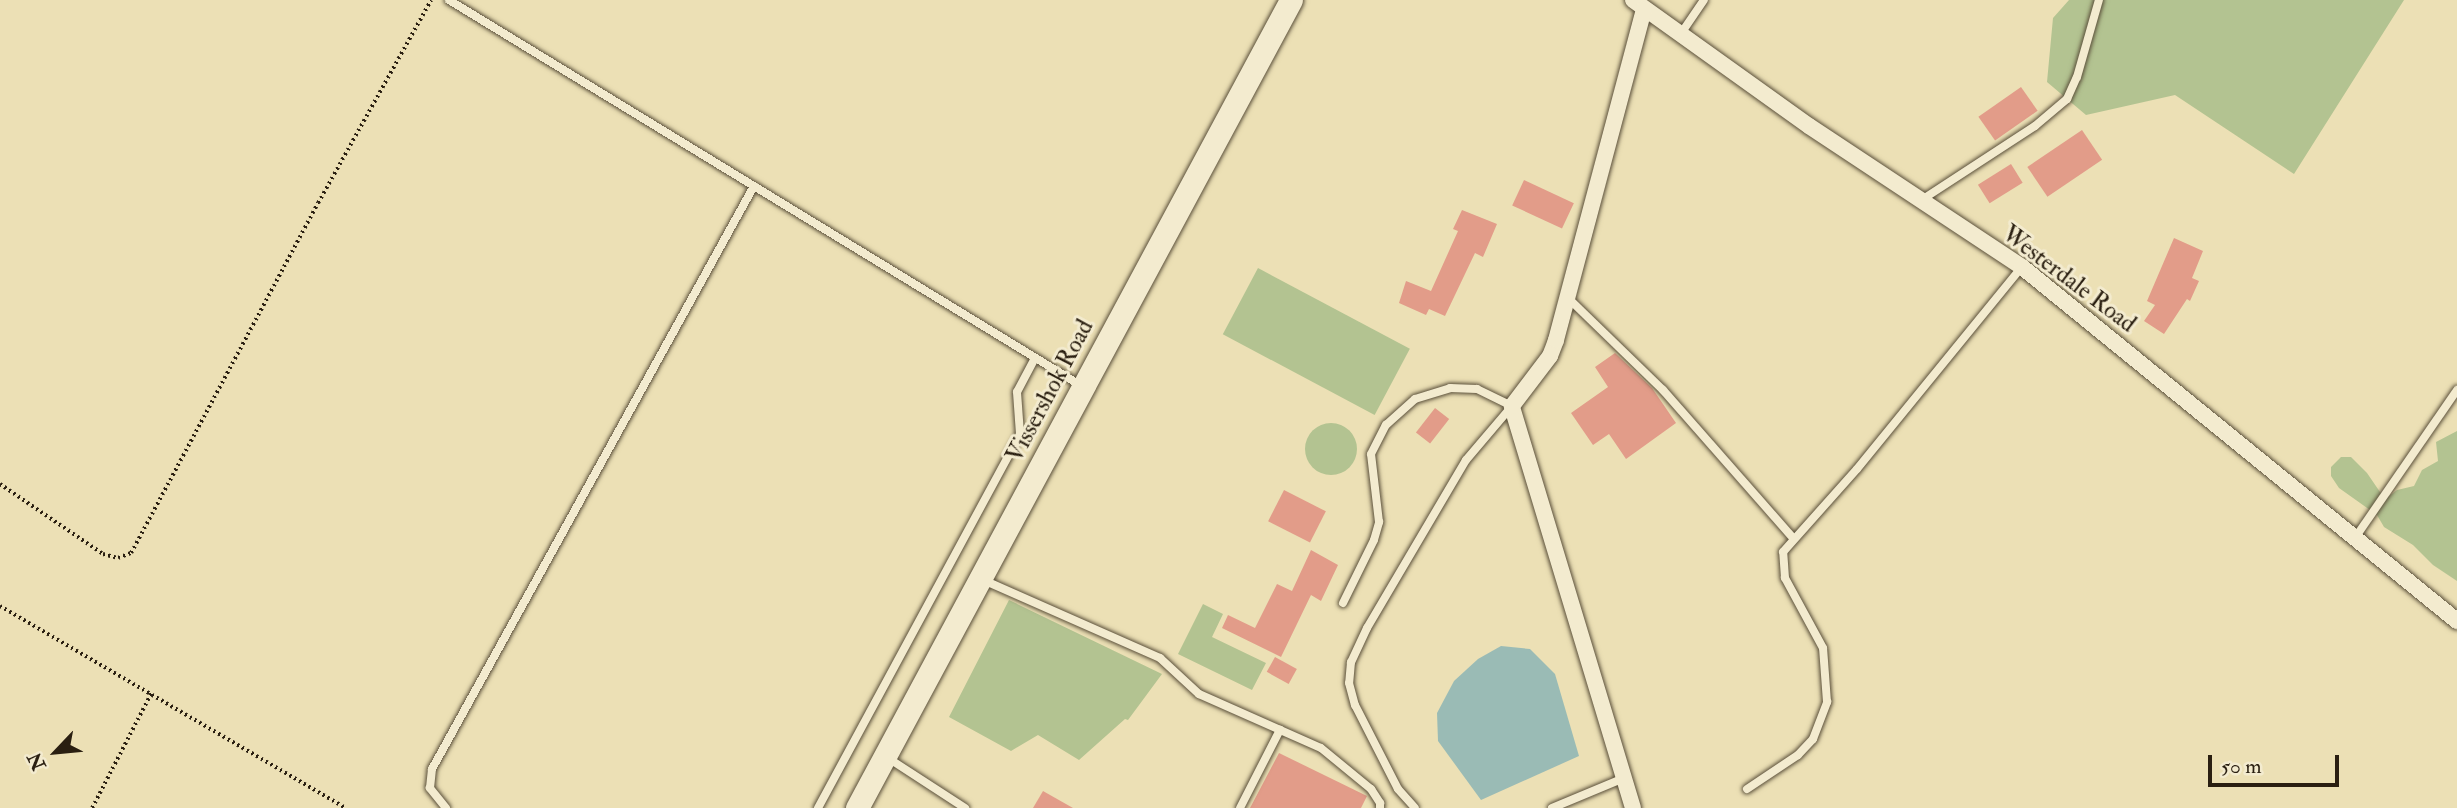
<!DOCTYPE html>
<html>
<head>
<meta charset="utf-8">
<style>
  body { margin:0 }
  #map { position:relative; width:2457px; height:808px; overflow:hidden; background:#ece0b5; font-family:"IM FELL Double Pica",serif }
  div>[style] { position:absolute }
  .green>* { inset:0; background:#b3c391; transform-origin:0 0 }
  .round { border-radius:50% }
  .water>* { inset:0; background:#9abbb5 }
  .building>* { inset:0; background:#e29c89; transform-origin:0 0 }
  .path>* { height:3.5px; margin-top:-1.75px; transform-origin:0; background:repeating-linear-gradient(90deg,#2a1f11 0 2px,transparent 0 5.5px) }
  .roads { filter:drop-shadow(0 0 2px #5a4f3a) drop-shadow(0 0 2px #5a4f3a) }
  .lane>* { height:8px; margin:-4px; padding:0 4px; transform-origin:4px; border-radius:4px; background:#f3ebcf }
  .street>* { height:16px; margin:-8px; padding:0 8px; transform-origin:8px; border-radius:8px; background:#f3ebcf }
  .secondary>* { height:23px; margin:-11.5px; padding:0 11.5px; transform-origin:11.5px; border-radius:11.5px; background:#f3ebcf }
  span { translate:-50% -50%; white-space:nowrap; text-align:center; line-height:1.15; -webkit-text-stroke:6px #f3ebcf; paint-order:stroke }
  .street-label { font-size:24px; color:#2a1f11 }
  .north { position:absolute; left:21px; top:717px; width:70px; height:70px; -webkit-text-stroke:5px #f3ebcf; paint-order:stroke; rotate:244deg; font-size:19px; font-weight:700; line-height:28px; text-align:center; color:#2a1f11 }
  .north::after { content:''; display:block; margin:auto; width:24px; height:32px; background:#2a1f11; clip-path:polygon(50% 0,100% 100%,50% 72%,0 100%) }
  .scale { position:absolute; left:2208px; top:755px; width:131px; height:32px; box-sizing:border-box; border:4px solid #2a1f11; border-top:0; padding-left:9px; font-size:21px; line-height:24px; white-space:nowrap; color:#2a1f11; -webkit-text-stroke:5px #f3ebcf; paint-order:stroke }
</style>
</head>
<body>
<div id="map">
  <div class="green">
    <i style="clip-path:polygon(2069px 0,2404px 0,2294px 174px,2175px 95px,2086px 115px,2047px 82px,2053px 18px)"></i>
    <i style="left:1258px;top:268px;width:172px;height:75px;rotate:28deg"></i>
    <i class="round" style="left:1305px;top:423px;width:52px;height:52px"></i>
    <i style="clip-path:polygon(2457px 431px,2457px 581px,2433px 565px,2413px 545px,2384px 527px,2377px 515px,2339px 488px,2331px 476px,2331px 467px,2341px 457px,2351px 457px,2367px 473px,2380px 492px,2388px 497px,2397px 490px,2414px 486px,2422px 470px,2438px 461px,2436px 442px)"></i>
    <i style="clip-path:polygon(1009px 600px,1162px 674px,1128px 720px,1125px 719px,1079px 760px,1038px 735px,1011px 751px,949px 717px)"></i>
    <i style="clip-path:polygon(1203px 604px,1223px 614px,1212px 637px,1266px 663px,1252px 690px,1178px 654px)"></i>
  </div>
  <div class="water">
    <i style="clip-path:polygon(1501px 646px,1530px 649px,1555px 674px,1579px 756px,1481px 800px,1438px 741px,1437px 713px,1454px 681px,1478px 659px)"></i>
  </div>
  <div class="building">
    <i style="left:2021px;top:87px;width:29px;height:52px;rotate:55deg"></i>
    <i style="left:2082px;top:130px;width:36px;height:66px;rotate:56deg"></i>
    <i style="left:2011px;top:164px;width:22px;height:39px;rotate:58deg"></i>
    <i style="left:1524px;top:180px;width:55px;height:28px;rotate:25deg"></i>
    <i style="clip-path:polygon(1462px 210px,1497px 224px,1483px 257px,1475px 253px,1445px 316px,1429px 309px,1426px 315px,1399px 303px,1406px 281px,1431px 291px,1458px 231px,1453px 229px)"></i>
    <i style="clip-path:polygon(2174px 238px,2203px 251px,2192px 278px,2199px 281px,2190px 301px,2187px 299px,2164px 334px,2144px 321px,2155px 305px,2147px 301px)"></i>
    <i style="clip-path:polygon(1615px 353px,1652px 388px,1676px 423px,1626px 459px,1609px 434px,1593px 445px,1571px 413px,1608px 387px,1595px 367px)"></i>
    <i style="left:1435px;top:408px;width:18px;height:31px;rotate:38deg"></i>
    <i style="left:1284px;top:490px;width:47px;height:35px;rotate:27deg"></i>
    <i style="clip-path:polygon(1311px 550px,1338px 565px,1321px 601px,1311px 595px,1281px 657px,1222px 628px,1228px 615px,1255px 628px,1277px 584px,1292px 591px)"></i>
    <i style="left:1275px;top:657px;width:25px;height:17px;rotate:29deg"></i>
    <i style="clip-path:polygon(1279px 753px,1367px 796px,1361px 808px,1250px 808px)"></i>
    <i style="clip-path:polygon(1043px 791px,1073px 808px,1033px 808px)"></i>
  </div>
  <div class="path">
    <i style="left:0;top:484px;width:125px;rotate:34.2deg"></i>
    <i style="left:103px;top:554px;width:16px;rotate:15deg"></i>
    <i style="left:118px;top:558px;width:14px;rotate:-21deg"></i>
    <i style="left:131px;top:553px;width:397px;rotate:-61.9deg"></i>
    <i style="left:318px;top:203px;width:232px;rotate:-60.9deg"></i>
    <i style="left:0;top:606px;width:400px;rotate:30.3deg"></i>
    <i style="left:92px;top:808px;width:131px;rotate:-62.7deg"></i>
  </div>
  <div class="roads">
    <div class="lane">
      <i style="left:449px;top:0;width:739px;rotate:31.39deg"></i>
      <i style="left:1680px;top:35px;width:42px;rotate:-55.6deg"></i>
      <i style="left:1920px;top:201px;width:137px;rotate:-33.1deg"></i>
      <i style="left:2035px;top:126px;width:42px;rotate:-40.2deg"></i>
      <i style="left:2067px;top:99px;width:24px;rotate:-66deg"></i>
      <i style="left:2077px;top:77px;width:80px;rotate:-74.1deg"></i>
      <i style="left:1568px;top:298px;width:132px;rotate:44.1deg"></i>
      <i style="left:1663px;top:390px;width:198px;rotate:48.7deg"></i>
      <i style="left:2355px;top:538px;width:180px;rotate:-55.4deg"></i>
      <i style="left:981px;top:579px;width:196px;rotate:23.8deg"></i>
      <i style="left:1160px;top:658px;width:53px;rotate:42.7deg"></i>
      <i style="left:1199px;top:694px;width:133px;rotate:23.9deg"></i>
      <i style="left:1321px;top:748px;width:65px;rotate:39.4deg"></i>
      <i style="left:1371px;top:789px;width:17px;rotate:57deg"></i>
      <i style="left:1380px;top:803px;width:5px;rotate:90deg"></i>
      <i style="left:1343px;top:603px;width:70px;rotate:-63.8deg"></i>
      <i style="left:1374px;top:540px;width:19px;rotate:-74deg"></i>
      <i style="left:1379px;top:522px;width:68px;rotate:-96.7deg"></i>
      <i style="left:1371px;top:454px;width:33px;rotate:-63deg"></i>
      <i style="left:1386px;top:425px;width:39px;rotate:-42deg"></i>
      <i style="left:1415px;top:399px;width:37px;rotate:-17deg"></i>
      <i style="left:1450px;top:388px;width:27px;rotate:2deg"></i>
      <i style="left:1477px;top:389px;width:39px;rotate:26deg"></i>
      <i style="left:1512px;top:406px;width:71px;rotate:130.4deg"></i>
      <i style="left:1466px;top:460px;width:195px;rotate:120.5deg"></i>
      <i style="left:1367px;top:628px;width:38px;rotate:115deg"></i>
      <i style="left:1351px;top:662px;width:21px;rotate:95deg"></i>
      <i style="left:1349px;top:683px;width:23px;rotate:75deg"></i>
      <i style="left:1355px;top:705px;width:94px;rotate:62.9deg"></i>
      <i style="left:1398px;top:789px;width:25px;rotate:48deg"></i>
      <i style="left:888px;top:758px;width:92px;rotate:33deg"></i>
      <i style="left:1747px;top:789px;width:61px;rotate:-33.7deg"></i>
      <i style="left:1798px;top:755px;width:22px;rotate:-47deg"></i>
      <i style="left:1813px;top:739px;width:40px;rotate:-69deg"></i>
      <i style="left:1827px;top:702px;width:54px;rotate:-94.2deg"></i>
      <i style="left:1823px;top:648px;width:80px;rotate:-118.5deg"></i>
      <i style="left:1785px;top:578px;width:26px;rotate:-94deg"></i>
      <i style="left:1783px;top:552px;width:111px;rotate:-48.3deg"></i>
      <i style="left:1857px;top:469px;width:261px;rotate:-50.8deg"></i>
      <i style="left:446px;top:808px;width:26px;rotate:-129deg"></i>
      <i style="left:430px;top:788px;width:19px;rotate:-84deg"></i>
      <i style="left:432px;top:769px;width:666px;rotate:-61.09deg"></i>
      <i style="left:818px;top:808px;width:425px;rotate:-61.6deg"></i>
      <i style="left:1020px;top:434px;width:42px;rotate:-94.1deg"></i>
      <i style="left:1017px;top:392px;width:38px;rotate:-62deg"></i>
      <i style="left:1240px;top:808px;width:88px;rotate:-62.9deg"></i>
      <i style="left:1552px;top:808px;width:78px;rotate:-22.6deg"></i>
    </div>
    <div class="street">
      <i style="left:1633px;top:0;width:216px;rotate:35.6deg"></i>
      <i style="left:1809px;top:126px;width:255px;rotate:33.5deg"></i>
      <i style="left:2022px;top:267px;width:561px;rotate:39.14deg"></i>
      <i style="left:1633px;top:808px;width:420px;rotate:-106.8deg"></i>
      <i style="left:1512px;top:406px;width:63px;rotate:-52.8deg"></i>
      <i style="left:1550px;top:356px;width:17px;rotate:-69deg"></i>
      <i style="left:1556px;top:340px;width:342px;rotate:-75.1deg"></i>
    </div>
    <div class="secondary">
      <i style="left:857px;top:808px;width:917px;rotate:-61.76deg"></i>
    </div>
  </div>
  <div class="street-label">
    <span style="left:2069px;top:279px;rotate:37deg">Westerdale Road</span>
    <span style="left:1050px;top:391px;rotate:-62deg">Vissershok Road</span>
  </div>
  <div class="north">N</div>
  <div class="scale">50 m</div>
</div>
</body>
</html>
